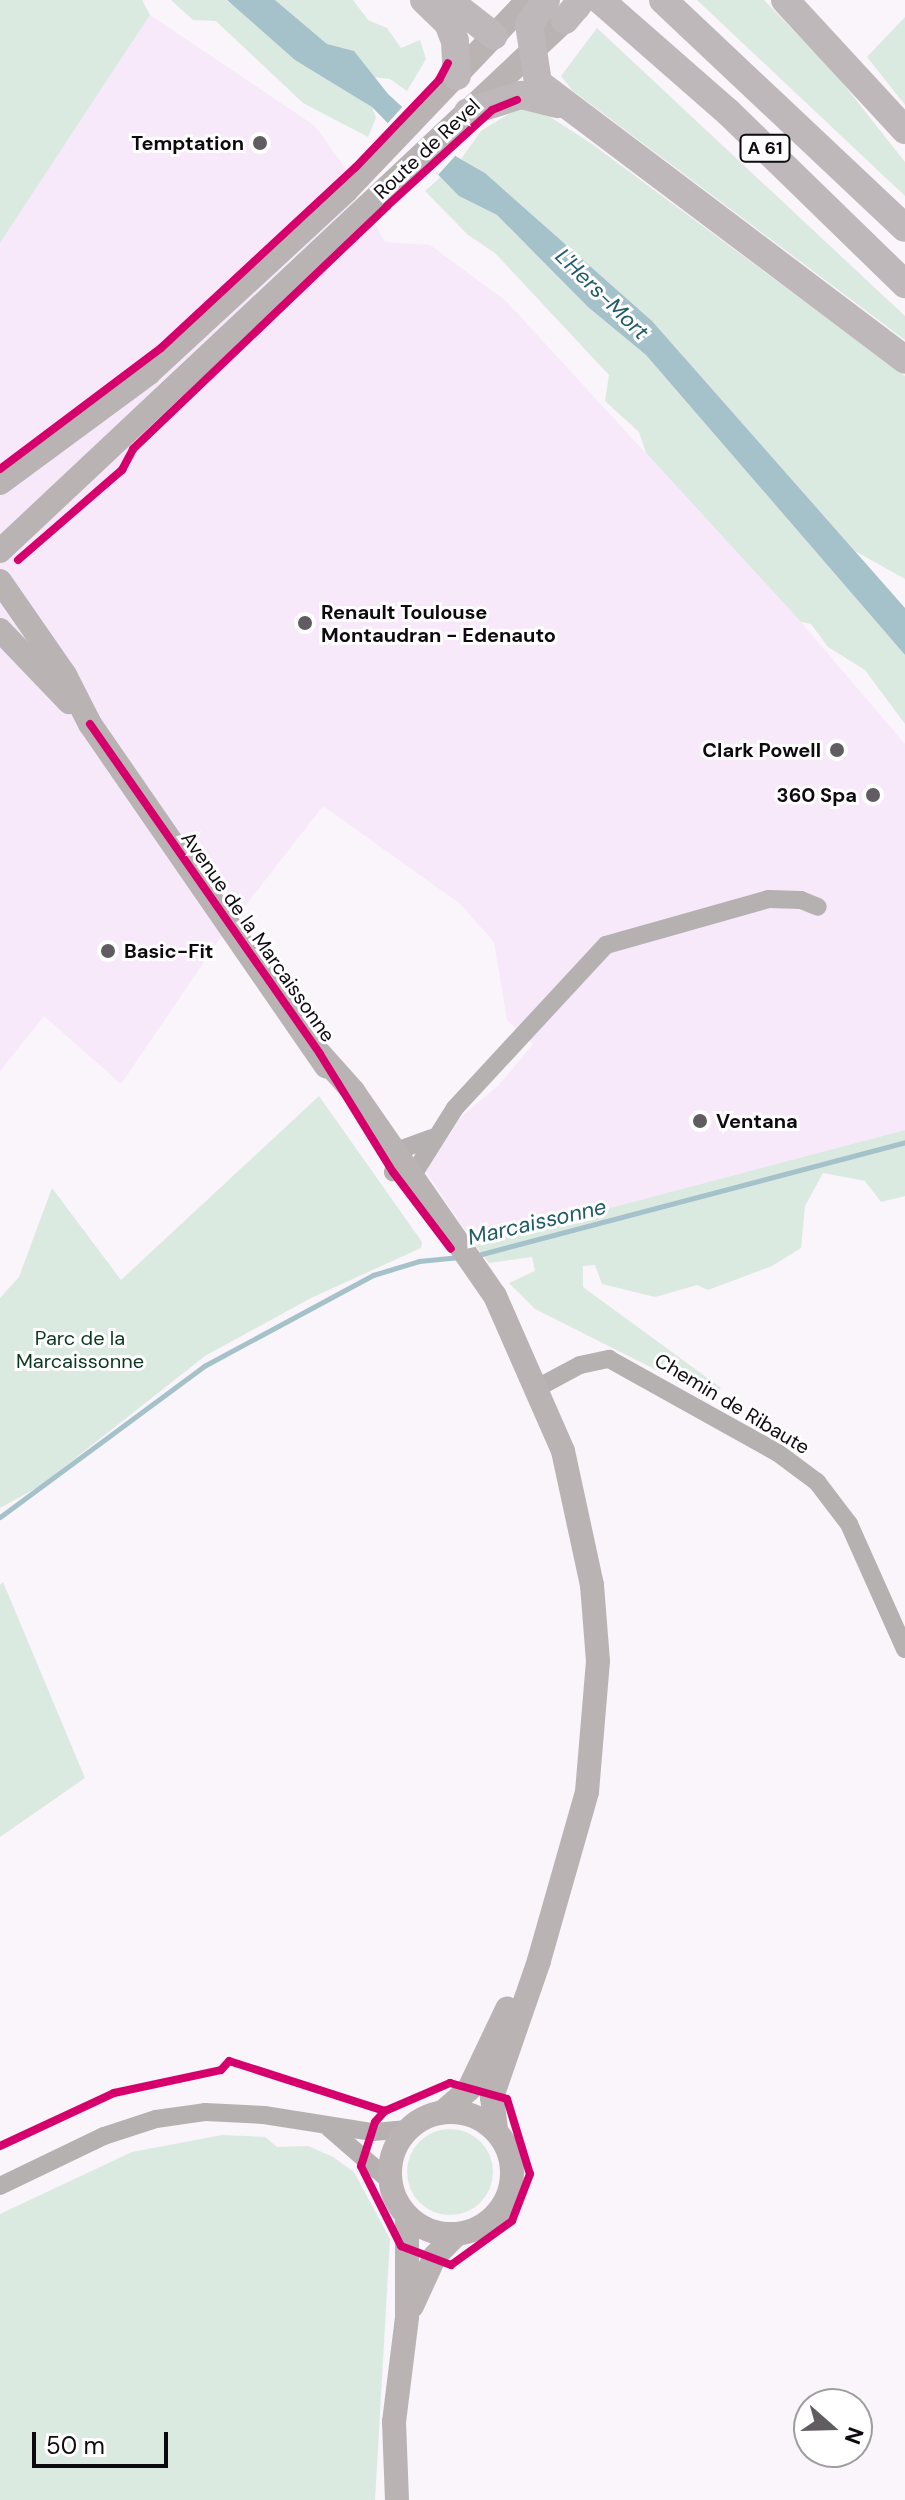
<!DOCTYPE html>
<html>
<head>
<meta charset="utf-8">
<style>
  body { margin:0 }
  #map { position:relative; width:905px; height:2500px; overflow:hidden; background:#faf4fb; font-family:"DM Sans",sans-serif }
  div>[style] { position:absolute }
  .built>* { inset:0; background:#f7e9fa }
  .green>* { inset:0; background:#daeae1 }
  .round { border-radius:50% }
  .water>* { inset:0; background:#a5c1c9 }
  .pier>* { inset:0; background:#faf4fb; transform-origin:0 0 }
  .stream>* { height:5px; margin:-2.5px; padding:0 2.5px; transform-origin:2.5px; border-radius:2.5px; background:#a5c1c9 }
  .minor>* { height:18px; margin:-9px; padding:0 9px; transform-origin:9px; border-radius:9px; background:#b5b1b0 }
  .major>* { height:24px; margin:-12px; padding:0 12px; transform-origin:12px; border-radius:12px; background:#b9b3b4 }
  .major>.ring { margin:-12px; padding:0; box-sizing:content-box; background:none; border:24px solid #b9b3b4; border-radius:50% }
  .highway>* { height:28px; margin:-14px; padding:0 14px; transform-origin:14px; border-radius:14px; background:#beb8ba }
  .cycleway>* { height:8px; margin:-4px; padding:0 4px; transform-origin:4px; border-radius:4px; background:#d6006c }
  .dots>* { width:22px; height:22px; translate:-50% -50%; box-sizing:border-box; border:4px solid #fff; border-radius:50% }
  span { translate:-50% -50%; white-space:nowrap; text-align:center; line-height:1.15; -webkit-text-stroke:6px #fff; paint-order:stroke }
  .shield-label span { padding:2px 6px; background:#fff; border:2px solid; border-radius:6px; -webkit-text-stroke-width:0 }
  .shield-label { font-size:18px; color:#0f0a10; font-weight:700 }
  .poi-label { font-size:20px; color:#0f0a10; font-weight:700 }
  .right { translate:-100% -50%; text-align:right }
  .left { translate:0 -50%; text-align:left }
  .street-label { font-size:20px; color:#0f0a10 }
  .park-label { font-size:20px; color:#0b3721 }
  .water-label { font-size:22px; color:#215b67; font-style:italic }
  .north { position:absolute; left:793px; top:2388px; width:80px; height:80px; box-sizing:border-box; background:#fff; border:2px solid #9f9d9f; border-radius:50%; rotate:110deg; font-size:22px; font-weight:700; line-height:32px; text-align:center; color:#0f0a10 }
  .north::after { content:''; display:block; margin:auto; width:28px; height:36px; background:#615c62; clip-path:polygon(50% 0,100% 100%,50% 72%,0 100%) }
  .scale { position:absolute; left:32px; top:2432px; width:136px; height:36px; box-sizing:border-box; border:4px solid #0f0a10; border-top:0; padding-left:10px; font-size:24px; line-height:28px; white-space:nowrap; color:#0f0a10; -webkit-text-stroke:6px #fff; paint-order:stroke }
</style>
</head>
<body>
<div id="map">
  <div class="built">
    <i style="clip-path:polygon(150px 15px,315px 126px,343px 165px,385px 242px,430px 245px,506px 301px,801px 622px,905px 744px,905px 1130px,474px 1244px,425px 1170px,462px 1116px,498px 1086px,533px 1044px,507px 1020px,494px 942px,459px 903px,323px 806px,221px 937px,121px 1084px,44px 1016px,0 1071px,0 243px)"></i>
  </div>
  <div class="green">
    <i style="clip-path:polygon(0 0,142px 0,150px 15px,0 243px)"></i>
    <i style="clip-path:polygon(171px 0,226px 0,372px 107px,376px 118px,368px 137px,303px 103px,216px 21px,193px 20px)"></i>
    <i style="clip-path:polygon(275px 0,353px 0,368px 20px,387px 28px,401px 48px,420px 40px,426px 59px,407px 91px,390px 79px,373px 77px,354px 52px,327px 44px)"></i>
    <i style="clip-path:polygon(697px 0,764px 0,834px 72px,905px 162px,905px 196px)"></i>
    <i style="clip-path:polygon(905px 17px,905px 105px,867px 57px)"></i>
    <i style="clip-path:polygon(597px 28px,905px 316px,905px 340px,572px 90px,561px 76px)"></i>
    <i style="clip-path:polygon(520px 107px,541px 111px,592px 144px,905px 376px,905px 579px,855px 551px,652px 321px,485px 173px,461px 159px,481px 131px)"></i>
    <i style="clip-path:polygon(443px 175px,459px 196px,497px 215px,588px 307px,646px 355px,905px 655px,905px 724px,865px 670px,828px 647px,811px 624px,801px 622px,646px 453px,639px 432px,605px 401px,609px 375px,495px 253px,468px 235px,425px 191px)"></i>
    <i style="clip-path:polygon(319px 1096px,422px 1242px,421px 1248px,311px 1298px,205px 1356px,40px 1486px,0 1508px,0 1298px,19px 1277px,52px 1188px,121px 1280px)"></i>
    <i style="clip-path:polygon(905px 1130px,905px 1196px,881px 1202px,865px 1181px,823px 1173px,805px 1206px,801px 1248px,772px 1266px,708px 1290px,697px 1285px,655px 1297px,602px 1284px,595px 1265px,583px 1266px,583px 1287px,721px 1388px,708px 1396px,535px 1309px,509px 1283px,535px 1271px,532px 1257px,489px 1263px,474px 1244px)"></i>
    <i style="clip-path:polygon(3px 1582px,85px 1778px,0 1837px,0 1585px)"></i>
    <i class="round" style="left:407px;top:2129px;width:86px;height:86px"></i>
    <i style="clip-path:polygon(222px 2135px,265px 2137px,277px 2147px,308px 2146px,333px 2157px,354px 2172px,390px 2239px,375px 2500px,0 2500px,0 2214px,132px 2152px)"></i>
  </div>
  <div class="water">
    <i style="clip-path:polygon(227px 0,275px 0,327px 44px,354px 51px,388px 94px,457px 157px,485px 173px,652px 321px,905px 608px,905px 655px,646px 355px,588px 307px,497px 215px,459px 196px,372px 107px,295px 60px)"></i>
  </div>
  <div class="pier">
    <i style="left:405px;top:104px;width:72px;height:30px;rotate:42deg"></i>
  </div>
  <div class="stream">
    <i style="left:478px;top:1255px;width:442px;rotate:-14.8deg"></i>
    <i style="left:0;top:1517px;width:254px;rotate:-36.5deg"></i>
    <i style="left:204px;top:1366px;width:192px;rotate:-28.3deg"></i>
    <i style="left:373px;top:1275px;width:48px;rotate:-16.9deg"></i>
    <i style="left:419px;top:1261px;width:41px;rotate:-5.6deg"></i>
  </div>
  <div class="minor">
    <i style="left:432px;top:1138px;width:32px;rotate:160deg"></i>
    <i style="left:402px;top:1149px;width:25px;rotate:111deg"></i>
    <i style="left:393px;top:1172px;width:23px;rotate:-5deg"></i>
    <i style="left:416px;top:1170px;width:73px;rotate:-57.8deg"></i>
    <i style="left:455px;top:1108px;width:222px;rotate:-47.2deg"></i>
    <i style="left:606px;top:945px;width:169px;rotate:-15.8deg"></i>
    <i style="left:769px;top:899px;width:32px;rotate:2deg"></i>
    <i style="left:801px;top:900px;width:18px;rotate:22deg"></i>
    <i style="left:537px;top:1388px;width:49px;rotate:-28.1deg"></i>
    <i style="left:580px;top:1365px;width:30px;rotate:-12deg"></i>
    <i style="left:609px;top:1359px;width:193px;rotate:29.1deg"></i>
    <i style="left:778px;top:1453px;width:49px;rotate:36.6deg"></i>
    <i style="left:817px;top:1482px;width:53px;rotate:52.7deg"></i>
    <i style="left:849px;top:1524px;width:137px;rotate:65.9deg"></i>
    <i style="left:329px;top:2128px;width:81px;rotate:41deg"></i>
    <i style="left:0;top:2186px;width:115px;rotate:-25.7deg"></i>
    <i style="left:104px;top:2136px;width:55px;rotate:-18.1deg"></i>
    <i style="left:156px;top:2119px;width:49px;rotate:-8.1deg"></i>
    <i style="left:205px;top:2112px;width:59px;rotate:2.9deg"></i>
    <i style="left:264px;top:2115px;width:110px;rotate:8.9deg"></i>
    <i style="left:373px;top:2132px;width:35px;rotate:-5deg"></i>
  </div>
  <div class="major">
    <i style="left:0;top:483px;width:185px;rotate:-36.4deg"></i>
    <i style="left:149px;top:373px;width:268px;rotate:-42.7deg"></i>
    <i style="left:346px;top:191px;width:264px;rotate:-46.4deg"></i>
    <i style="left:0;top:551px;width:793px;rotate:-43.21deg"></i>
    <i style="left:0;top:581px;width:114px;rotate:55.3deg"></i>
    <i style="left:65px;top:675px;width:55px;rotate:63deg"></i>
    <i style="left:90px;top:724px;width:416px;rotate:55.4deg"></i>
    <i style="left:0;top:630px;width:100px;rotate:46.2deg"></i>
    <i style="left:320px;top:1054px;width:50px;rotate:48.3deg"></i>
    <i style="left:353px;top:1091px;width:249px;rotate:55.3deg"></i>
    <i style="left:495px;top:1296px;width:169px;rotate:66.3deg"></i>
    <i style="left:563px;top:1451px;width:137px;rotate:77.8deg"></i>
    <i style="left:592px;top:1585px;width:76px;rotate:85.5deg"></i>
    <i style="left:598px;top:1661px;width:131px;rotate:94.8deg"></i>
    <i style="left:587px;top:1792px;width:176px;rotate:105.9deg"></i>
    <i style="left:539px;top:1961px;width:144px;rotate:109.1deg"></i>
    <i style="left:492px;top:2097px;width:33px;rotate:83deg"></i>
    <i style="left:444px;top:2111px;width:33px;rotate:-41deg"></i>
    <i style="left:469px;top:2089px;width:89px;rotate:-64.6deg"></i>
    <i class="ring" style="left:390px;top:2112px;width:98px;height:98px"></i>
    <i style="left:412px;top:2306px;width:55px;rotate:-65.3deg"></i>
    <i style="left:435px;top:2256px;width:31px;rotate:-45deg"></i>
    <i style="left:397px;top:2500px;width:78px;rotate:-92.2deg"></i>
    <i style="left:394px;top:2422px;width:106px;rotate:-82.9deg"></i>
    <i style="left:407px;top:2317px;width:101px;rotate:-90deg"></i>
  </div>
  <div class="highway">
    <i style="left:424px;top:0;width:33px;rotate:44deg"></i>
    <i style="left:448px;top:23px;width:19px;rotate:69deg"></i>
    <i style="left:455px;top:41px;width:35px;rotate:87deg"></i>
    <i style="left:448px;top:0;width:58px;rotate:38deg"></i>
    <i style="left:546px;top:0;width:29px;rotate:125deg"></i>
    <i style="left:529px;top:24px;width:60px;rotate:81.3deg"></i>
    <i style="left:538px;top:83px;width:460px;rotate:37deg"></i>
    <i style="left:600px;top:0;width:170px;rotate:41.2deg"></i>
    <i style="left:728px;top:112px;width:247px;rotate:44.2deg"></i>
    <i style="left:663px;top:0;width:332px;rotate:43.3deg"></i>
    <i style="left:785px;top:0;width:177px;rotate:47.3deg"></i>
    <i style="left:565px;top:20px;width:26px;rotate:-50deg"></i>
    <i style="left:468px;top:112px;width:56px;rotate:-17.8deg"></i>
    <i style="left:521px;top:95px;width:38px;rotate:14deg"></i>
  </div>
  <div class="cycleway">
    <i style="left:0;top:469px;width:201px;rotate:-36.9deg"></i>
    <i style="left:161px;top:348px;width:265px;rotate:-42.9deg"></i>
    <i style="left:355px;top:168px;width:122px;rotate:-46.3deg"></i>
    <i style="left:439px;top:80px;width:19px;rotate:-62deg"></i>
    <i style="left:18px;top:560px;width:138px;rotate:-40.9deg"></i>
    <i style="left:122px;top:470px;width:24px;rotate:-62deg"></i>
    <i style="left:133px;top:449px;width:352px;rotate:-43.7deg"></i>
    <i style="left:387px;top:206px;width:142px;rotate:-42.4deg"></i>
    <i style="left:492px;top:110px;width:27px;rotate:-22deg"></i>
    <i style="left:90px;top:724px;width:402px;rotate:55.1deg"></i>
    <i style="left:320px;top:1054px;width:139px;rotate:58.3deg"></i>
    <i style="left:393px;top:1172px;width:96px;rotate:53deg"></i>
    <i style="left:450px;top:2083px;width:59px;rotate:15.7deg"></i>
    <i style="left:507px;top:2099px;width:78px;rotate:73deg"></i>
    <i style="left:530px;top:2174px;width:50px;rotate:111deg"></i>
    <i style="left:512px;top:2221px;width:75px;rotate:144.2deg"></i>
    <i style="left:451px;top:2265px;width:53px;rotate:-159.2deg"></i>
    <i style="left:401px;top:2246px;width:89px;rotate:-116.6deg"></i>
    <i style="left:361px;top:2166px;width:46px;rotate:-72.3deg"></i>
    <i style="left:375px;top:2122px;width:15px;rotate:-48deg"></i>
    <i style="left:385px;top:2111px;width:71px;rotate:-23.3deg"></i>
    <i style="left:0;top:2146px;width:126px;rotate:-24.9deg"></i>
    <i style="left:114px;top:2093px;width:109px;rotate:-12.1deg"></i>
    <i style="left:221px;top:2070px;width:12px;rotate:-48deg"></i>
    <i style="left:229px;top:2061px;width:164px;rotate:17.8deg"></i>
  </div>
  <div class="dots">
    <i style="left:260px;top:143px;background:#615c62"></i>
    <i style="left:305px;top:623px;background:#615c62"></i>
    <i style="left:837px;top:750px;background:#615c62"></i>
    <i style="left:873px;top:795px;background:#615c62"></i>
    <i style="left:108px;top:951px;background:#615c62"></i>
    <i style="left:700px;top:1121px;background:#615c62"></i>
  </div>
  <div class="shield-label">
    <span style="left:765px;top:148px">A 61</span>
  </div>
  <div class="poi-label">
    <span class="right" style="left:244px;top:143px">Temptation</span>
    <span class="left" style="left:321px;top:624px">Renault Toulouse<br>Montaudran - Edenauto</span>
    <span class="right" style="left:821px;top:750px">Clark Powell</span>
    <span class="right" style="left:857px;top:795px">360 Spa</span>
    <span class="left" style="left:124px;top:951px">Basic-Fit</span>
    <span class="left" style="left:716px;top:1121px">Ventana</span>
  </div>
  <div class="street-label">
    <span style="left:427px;top:149px;rotate:-43deg">Route de Revel</span>
    <span style="left:258px;top:937px;rotate:55deg">Avenue de la Marcaissonne</span>
    <span style="left:732px;top:1404px;rotate:31deg">Chemin de Ribaute</span>
  </div>
  <div class="park-label">
    <span style="left:80px;top:1350px">Parc de la<br>Marcaissonne</span>
  </div>
  <div class="water-label">
    <span style="left:602px;top:294px;rotate:44deg">L'Hers-Mort</span>
    <span style="left:537px;top:1222px;rotate:-13deg">Marcaissonne</span>
  </div>
  <div class="north">N</div>
  <div class="scale">50 m</div>
</div>
</body>
</html>
